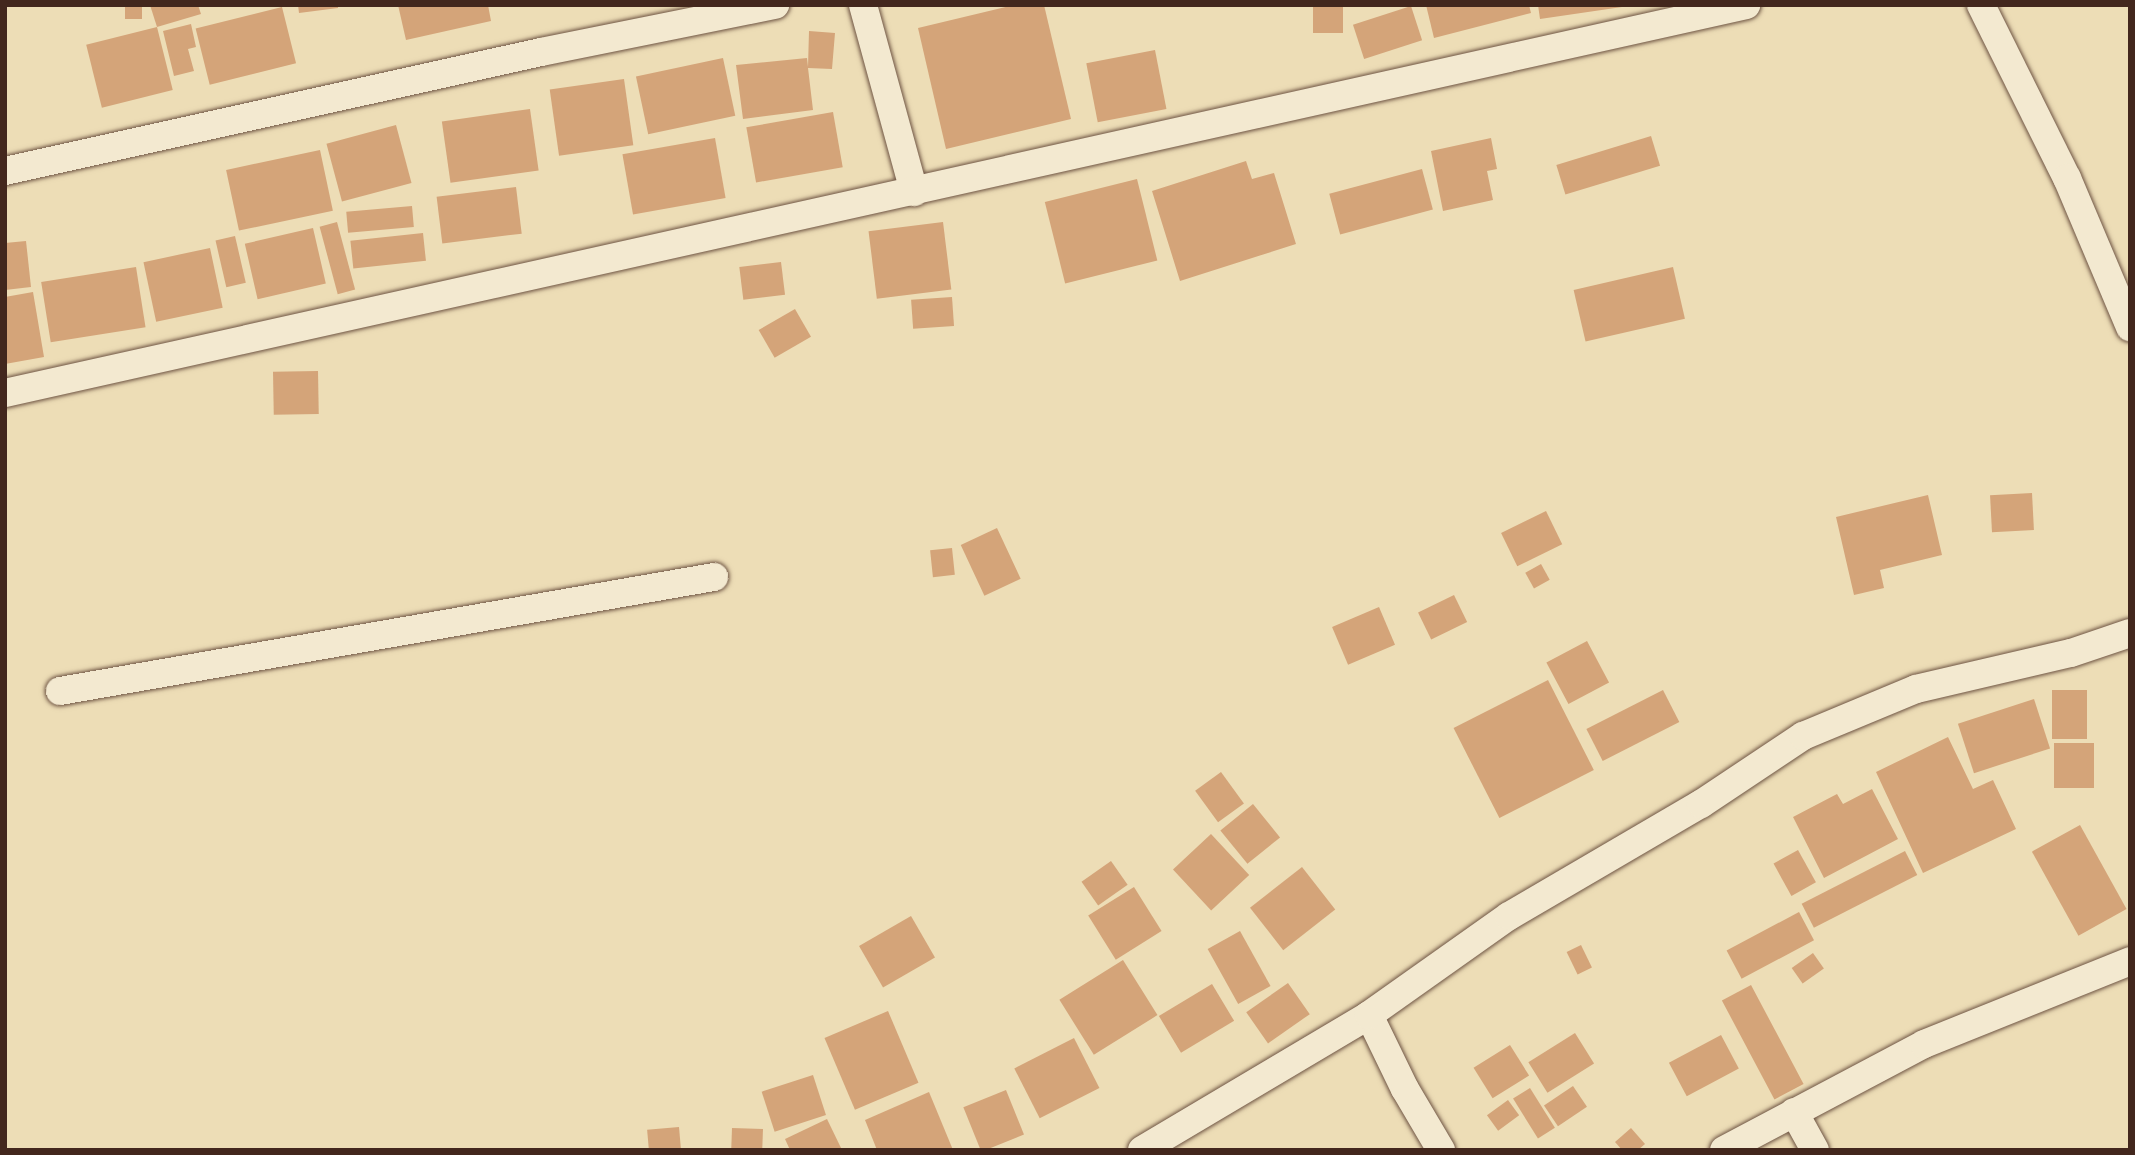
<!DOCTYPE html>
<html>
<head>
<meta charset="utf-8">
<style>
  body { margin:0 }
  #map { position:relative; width:2135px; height:1155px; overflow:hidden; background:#edddb6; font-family:Alegreya,serif }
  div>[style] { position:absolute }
  .building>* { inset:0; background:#d4a479; transform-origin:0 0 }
  .roads { filter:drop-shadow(0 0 2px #6e5443) drop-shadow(0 0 2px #6e5443) }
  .street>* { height:28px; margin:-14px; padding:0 14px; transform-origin:14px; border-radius:14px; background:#f3e9d0 }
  span { translate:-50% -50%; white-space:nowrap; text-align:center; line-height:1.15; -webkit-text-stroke:7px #f3e9d0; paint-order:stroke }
  .frame { position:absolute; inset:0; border:7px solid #43271d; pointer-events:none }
</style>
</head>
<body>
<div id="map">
  <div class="building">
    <i style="left:125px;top:5px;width:17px;height:14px"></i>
    <i style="clip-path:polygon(150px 5px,198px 5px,201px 14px,157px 27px)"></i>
    <i style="clip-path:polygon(298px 5px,338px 5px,338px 8px,299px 13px)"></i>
    <i style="clip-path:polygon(398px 5px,488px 5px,491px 21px,406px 40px)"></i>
    <i style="clip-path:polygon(1014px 5px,1044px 5px,1071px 119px,946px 149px,918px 28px)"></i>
    <i style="left:1313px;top:5px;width:30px;height:28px"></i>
    <i style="clip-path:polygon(1426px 5px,1529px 5px,1531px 13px,1434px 38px)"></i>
    <i style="clip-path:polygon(1538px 5px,1622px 5px,1622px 7px,1540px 19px)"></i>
    <i style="left:1411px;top:6px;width:36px;height:61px;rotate:72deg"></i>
    <i style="left:282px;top:7px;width:58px;height:89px;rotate:76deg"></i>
    <i style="clip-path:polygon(191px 24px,196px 47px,188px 49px,194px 71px,174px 76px,163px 31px)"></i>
    <i style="left:157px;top:27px;width:65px;height:73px;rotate:76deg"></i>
    <i style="clip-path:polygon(809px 31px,835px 33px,832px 69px,808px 68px,813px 110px,743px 119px,736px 65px,807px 58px,808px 67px)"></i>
    <i style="left:1155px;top:50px;width:60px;height:70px;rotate:79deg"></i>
    <i style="left:723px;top:58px;width:59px;height:89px;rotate:78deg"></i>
    <i style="left:624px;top:79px;width:67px;height:75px;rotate:82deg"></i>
    <i style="left:530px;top:109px;width:62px;height:89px;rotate:82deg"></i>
    <i style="left:833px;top:112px;width:56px;height:88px;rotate:80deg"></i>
    <i style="left:396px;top:125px;width:60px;height:72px;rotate:75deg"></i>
    <i style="left:1651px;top:136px;width:31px;height:99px;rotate:73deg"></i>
    <i style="left:715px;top:138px;width:61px;height:94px;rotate:80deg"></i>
    <i style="clip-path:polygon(1491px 138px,1497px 169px,1487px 171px,1493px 200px,1443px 211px,1431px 151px)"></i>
    <i style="left:320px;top:150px;width:62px;height:96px;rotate:78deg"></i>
    <i style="clip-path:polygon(1246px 161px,1252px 179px,1274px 173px,1296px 244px,1180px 281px,1152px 191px)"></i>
    <i style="left:1422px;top:169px;width:42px;height:96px;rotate:75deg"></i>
    <i style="left:1137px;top:179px;width:84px;height:95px;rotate:76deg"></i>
    <i style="left:516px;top:187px;width:47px;height:80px;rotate:83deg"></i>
    <i style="left:412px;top:206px;width:21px;height:66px;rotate:85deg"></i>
    <i style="left:337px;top:222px;width:70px;height:18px;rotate:75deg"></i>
    <i style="left:943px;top:222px;width:68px;height:75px;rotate:83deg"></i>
    <i style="left:313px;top:228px;width:57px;height:70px;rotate:77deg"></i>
    <i style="left:423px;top:233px;width:28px;height:73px;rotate:84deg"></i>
    <i style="left:235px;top:236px;width:48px;height:20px;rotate:77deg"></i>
    <i style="clip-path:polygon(26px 241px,31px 287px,5px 290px,5px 243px)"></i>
    <i style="left:210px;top:248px;width:61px;height:68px;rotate:78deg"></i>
    <i style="left:781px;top:262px;width:33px;height:42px;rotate:83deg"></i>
    <i style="left:136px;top:267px;width:61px;height:96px;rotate:81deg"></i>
    <i style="left:1673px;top:267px;width:53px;height:102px;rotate:77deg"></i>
    <i style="clip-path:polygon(33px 292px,44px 357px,5px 364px,5px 297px)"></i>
    <i style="left:952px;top:297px;width:29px;height:41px;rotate:86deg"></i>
    <i style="left:795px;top:309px;width:32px;height:42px;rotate:60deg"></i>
    <i style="left:318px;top:371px;width:43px;height:45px;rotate:89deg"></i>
    <i style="left:2032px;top:493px;width:37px;height:42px;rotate:87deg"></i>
    <i style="clip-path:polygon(1928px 495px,1942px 555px,1880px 570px,1884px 588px,1854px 595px,1836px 517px)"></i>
    <i style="left:1546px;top:511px;width:37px;height:50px;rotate:64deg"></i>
    <i style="left:997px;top:528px;width:56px;height:40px;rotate:65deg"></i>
    <i style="left:952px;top:548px;width:27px;height:22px;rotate:84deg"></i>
    <i style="left:1541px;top:564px;width:18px;height:18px;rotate:61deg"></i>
    <i style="left:1454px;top:595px;width:30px;height:40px;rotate:64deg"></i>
    <i style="left:1379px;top:607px;width:41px;height:51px;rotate:67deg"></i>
    <i style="left:1587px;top:641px;width:47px;height:46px;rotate:62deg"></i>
    <i style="left:1548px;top:680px;width:101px;height:106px;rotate:63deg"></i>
    <i style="left:1663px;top:690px;width:36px;height:86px;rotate:63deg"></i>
    <i style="left:2052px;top:690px;width:35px;height:49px"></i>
    <i style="left:2034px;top:699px;width:52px;height:80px;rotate:72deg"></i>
    <i style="clip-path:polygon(1948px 737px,1973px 789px,1993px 780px,2016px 829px,1923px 873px,1876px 772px)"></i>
    <i style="left:2054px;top:743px;width:40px;height:45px"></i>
    <i style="left:1221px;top:772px;width:39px;height:32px;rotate:54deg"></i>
    <i style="clip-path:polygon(1872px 789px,1898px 839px,1824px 878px,1793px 817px,1837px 794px,1843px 804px)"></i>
    <i style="left:1253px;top:804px;width:43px;height:42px;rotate:51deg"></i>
    <i style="left:2080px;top:825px;width:96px;height:55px;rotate:61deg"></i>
    <i style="left:1211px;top:834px;width:56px;height:52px;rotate:47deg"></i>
    <i style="left:1798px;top:850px;width:37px;height:28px;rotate:61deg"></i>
    <i style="left:1905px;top:851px;width:27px;height:116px;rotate:63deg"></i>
    <i style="left:1111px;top:861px;width:29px;height:36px;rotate:55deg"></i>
    <i style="left:1302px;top:867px;width:54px;height:66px;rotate:52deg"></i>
    <i style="left:1134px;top:887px;width:52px;height:54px;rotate:58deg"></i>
    <i style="left:1799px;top:912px;width:32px;height:82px;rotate:62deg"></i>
    <i style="left:911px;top:916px;width:48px;height:60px;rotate:60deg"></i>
    <i style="left:1240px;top:931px;width:63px;height:37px;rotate:61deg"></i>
    <i style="left:1581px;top:945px;width:25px;height:16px;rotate:64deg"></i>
    <i style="left:1813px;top:953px;width:19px;height:26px;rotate:55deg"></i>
    <i style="left:1123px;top:960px;width:65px;height:75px;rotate:58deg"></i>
    <i style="left:1288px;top:983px;width:38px;height:51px;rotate:55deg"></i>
    <i style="left:1212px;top:984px;width:43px;height:62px;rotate:59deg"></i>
    <i style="left:1751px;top:985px;width:112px;height:33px;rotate:62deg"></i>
    <i style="left:888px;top:1011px;width:78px;height:69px;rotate:67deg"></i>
    <i style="left:1575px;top:1033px;width:36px;height:55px;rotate:58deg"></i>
    <i style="left:1721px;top:1035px;width:38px;height:59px;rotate:62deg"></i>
    <i style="left:1074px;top:1038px;width:56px;height:67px;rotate:63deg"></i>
    <i style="left:1510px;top:1045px;width:36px;height:43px;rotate:58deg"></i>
    <i style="left:813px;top:1075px;width:42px;height:54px;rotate:72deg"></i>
    <i style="left:1573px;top:1086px;width:25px;height:35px;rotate:56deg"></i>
    <i style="left:1530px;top:1088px;width:47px;height:20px;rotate:58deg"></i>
    <i style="left:1006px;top:1090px;width:48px;height:46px;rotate:68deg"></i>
    <i style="clip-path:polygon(929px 1092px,953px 1150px,877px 1150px,865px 1120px)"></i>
    <i style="left:1508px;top:1100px;width:19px;height:26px;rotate:54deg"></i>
    <i style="clip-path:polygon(827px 1119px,842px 1150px,790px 1150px,785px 1139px)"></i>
    <i style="left:679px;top:1127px;width:22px;height:32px;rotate:85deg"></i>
    <i style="left:732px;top:1128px;width:31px;height:22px;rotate:2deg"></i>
    <i style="clip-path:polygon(1631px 1128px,1645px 1144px,1638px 1150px,1622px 1150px,1615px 1142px)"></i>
  </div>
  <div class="roads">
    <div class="street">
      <i style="left:863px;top:5px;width:194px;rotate:74.7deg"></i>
      <i style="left:1981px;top:5px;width:193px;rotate:63.6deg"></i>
      <i style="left:2067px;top:178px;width:162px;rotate:67.1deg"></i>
      <i style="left:5px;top:171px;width:549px;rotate:-12.52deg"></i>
      <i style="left:541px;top:52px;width:239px;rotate:-11.4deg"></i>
      <i style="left:5px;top:393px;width:1784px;rotate:-12.56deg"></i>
      <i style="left:60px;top:691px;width:664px;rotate:-9.89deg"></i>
      <i style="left:1369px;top:1015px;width:82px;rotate:64.1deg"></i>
      <i style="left:1405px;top:1089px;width:71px;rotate:59.5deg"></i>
      <i style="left:1794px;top:1112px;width:43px;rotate:61.1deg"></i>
      <i style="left:1142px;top:1150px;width:264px;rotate:-30.7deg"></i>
      <i style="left:1369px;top:1015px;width:171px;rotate:-35.3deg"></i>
      <i style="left:1509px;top:916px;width:222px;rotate:-30.3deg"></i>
      <i style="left:1701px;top:804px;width:123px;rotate:-33.7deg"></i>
      <i style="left:1803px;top:736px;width:122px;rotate:-22.6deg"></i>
      <i style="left:1916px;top:689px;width:159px;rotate:-13.1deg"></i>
      <i style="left:2071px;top:653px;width:62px;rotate:-18.7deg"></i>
      <i style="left:1724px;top:1150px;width:226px;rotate:-27.9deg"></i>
      <i style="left:1924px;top:1044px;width:222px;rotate:-21.9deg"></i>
    </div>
  </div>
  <div class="frame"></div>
</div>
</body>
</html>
